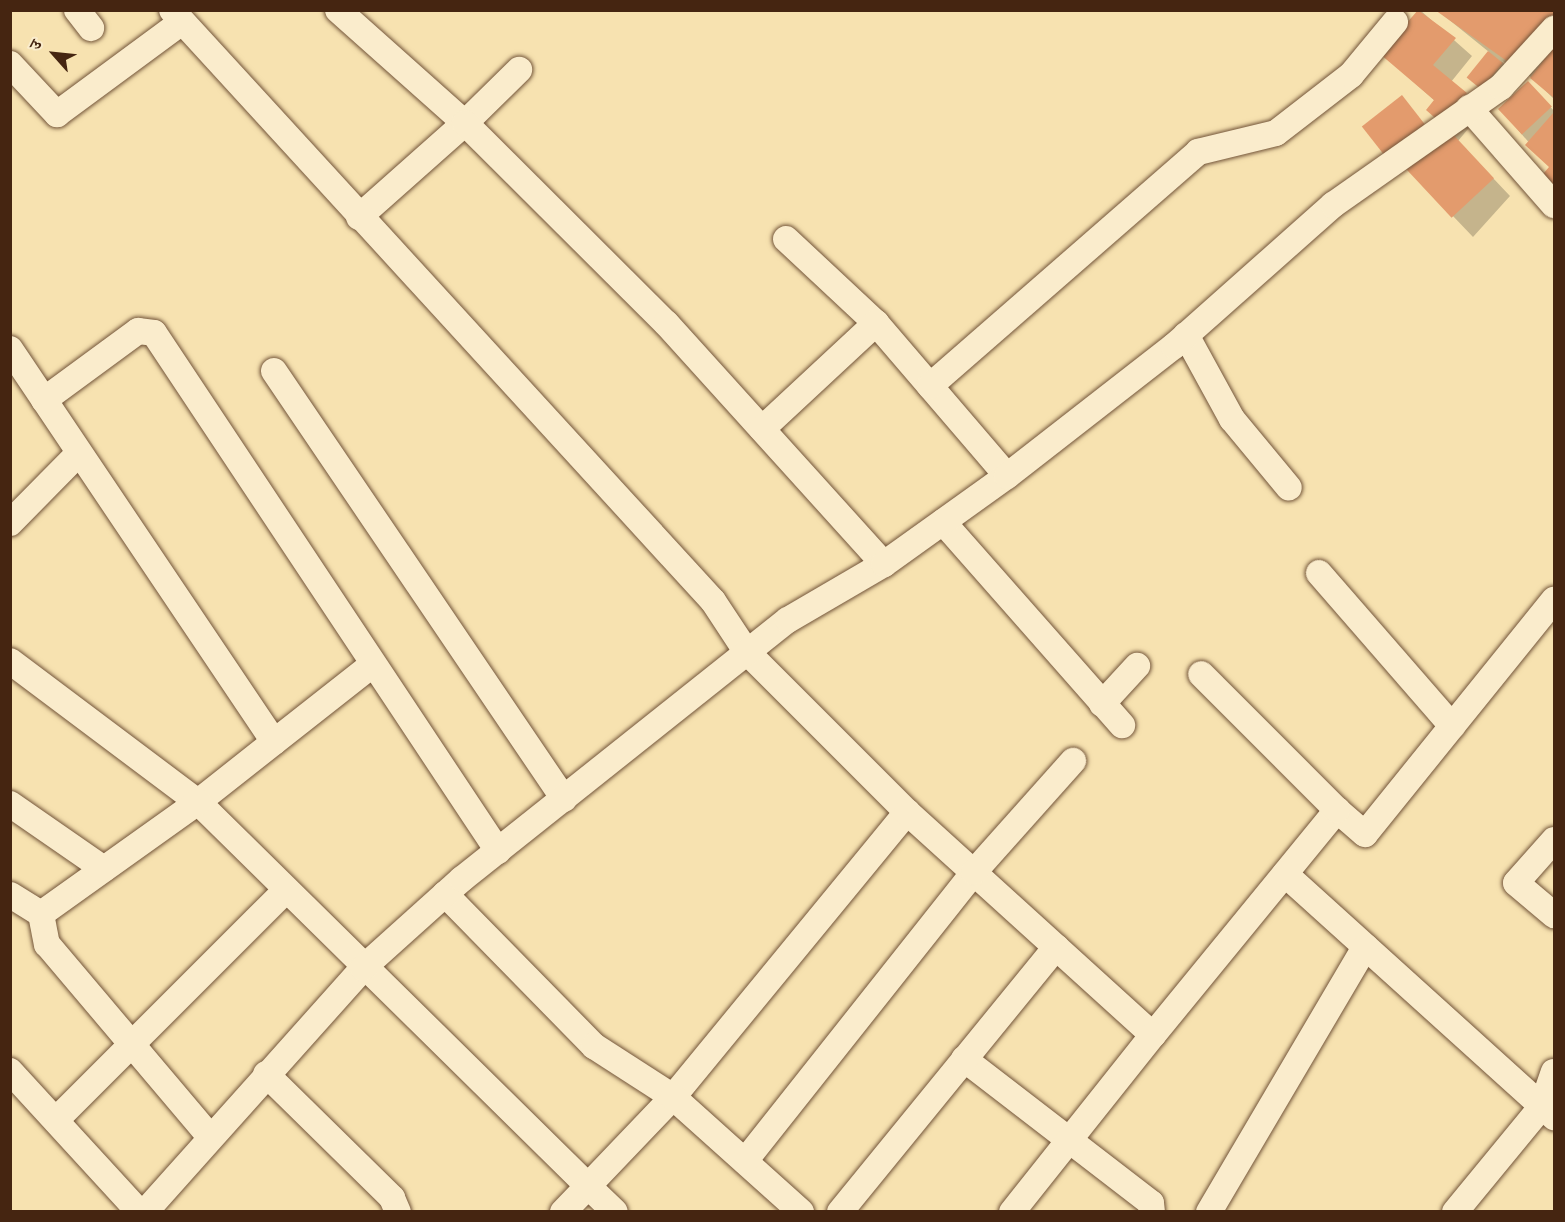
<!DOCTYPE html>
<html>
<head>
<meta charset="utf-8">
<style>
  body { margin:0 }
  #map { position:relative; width:1565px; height:1222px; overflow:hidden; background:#f7e2b0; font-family:"Sorts Mill Goudy","Noto Serif Devanagari",serif }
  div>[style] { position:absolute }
  .shadow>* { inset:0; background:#0003 }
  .building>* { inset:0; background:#e39b6d; transform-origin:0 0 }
  .roads { filter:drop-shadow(0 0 2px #725439) drop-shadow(0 0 2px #725439) }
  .minor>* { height:26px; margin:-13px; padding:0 13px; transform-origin:13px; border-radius:13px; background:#faeccc }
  span { translate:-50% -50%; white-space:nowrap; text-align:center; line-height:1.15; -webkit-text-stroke:4.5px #faeccc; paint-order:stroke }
  .frame { position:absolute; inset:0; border:12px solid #452511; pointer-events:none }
  .north { position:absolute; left:24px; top:24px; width:60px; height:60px; -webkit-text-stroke:4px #faeccc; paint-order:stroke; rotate:297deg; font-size:16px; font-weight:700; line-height:24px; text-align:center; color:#452511 }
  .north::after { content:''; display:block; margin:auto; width:21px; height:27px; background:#452511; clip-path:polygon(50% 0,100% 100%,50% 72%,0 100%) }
</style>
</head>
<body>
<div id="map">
  <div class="shadow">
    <i style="clip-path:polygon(1420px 10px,1472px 56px,1451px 82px,1483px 111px,1458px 141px,1510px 196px,1473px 237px,1409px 170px,1450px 131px,1435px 101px,1382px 54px)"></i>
    <i style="clip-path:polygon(1437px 10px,1554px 10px,1554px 99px,1531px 77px,1502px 61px,1508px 69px,1488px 94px,1469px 78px,1489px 52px)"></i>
    <i style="clip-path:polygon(1539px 94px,1554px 111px,1554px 184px,1545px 174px,1550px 167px,1500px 109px)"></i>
  </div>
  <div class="building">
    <i style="clip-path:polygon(1418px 10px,1456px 38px,1433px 65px,1467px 93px,1442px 124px,1426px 110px,1434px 100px,1380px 54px)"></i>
    <i style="clip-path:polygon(1435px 10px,1554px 10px,1554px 14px,1527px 53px,1511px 64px)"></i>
    <i style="clip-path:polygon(1554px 47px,1554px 98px,1530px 78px)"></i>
    <i style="left:1488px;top:51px;width:19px;height:34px;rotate:39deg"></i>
    <i style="left:1528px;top:81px;width:35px;height:41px;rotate:47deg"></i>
    <i style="left:1402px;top:95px;width:37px;height:51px;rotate:52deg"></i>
    <i style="clip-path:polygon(1554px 112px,1554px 185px,1543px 174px,1549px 167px,1525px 145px)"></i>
    <i style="left:1449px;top:130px;width:66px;height:58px;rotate:47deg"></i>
  </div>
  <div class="roads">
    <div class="minor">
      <i style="left:77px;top:10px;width:23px;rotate:52deg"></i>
      <i style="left:338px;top:10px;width:170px;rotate:41.7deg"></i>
      <i style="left:465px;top:123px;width:76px;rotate:-44.5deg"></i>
      <i style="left:10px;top:64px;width:69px;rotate:46.8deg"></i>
      <i style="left:57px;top:114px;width:155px;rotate:-36.4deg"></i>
      <i style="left:1469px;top:108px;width:129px;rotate:48.8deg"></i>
      <i style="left:359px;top:217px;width:142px;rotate:-41.6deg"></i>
      <i style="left:465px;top:123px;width:284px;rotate:44.9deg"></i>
      <i style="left:666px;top:323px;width:325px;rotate:47.9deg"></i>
      <i style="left:786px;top:239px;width:123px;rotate:43deg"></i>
      <i style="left:876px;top:323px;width:201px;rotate:49.4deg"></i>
      <i style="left:1186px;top:335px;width:96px;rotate:61.3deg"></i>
      <i style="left:1232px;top:419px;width:89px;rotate:50.4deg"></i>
      <i style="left:10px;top:349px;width:473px;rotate:56.1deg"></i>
      <i style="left:274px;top:742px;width:97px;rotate:141.7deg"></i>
      <i style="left:198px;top:802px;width:547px;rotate:44.56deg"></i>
      <i style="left:588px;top:1186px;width:123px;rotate:-46.3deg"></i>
      <i style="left:673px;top:1097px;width:369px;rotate:-50.6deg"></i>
      <i style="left:907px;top:812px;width:228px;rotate:-135deg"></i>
      <i style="left:746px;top:651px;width:60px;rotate:-123.4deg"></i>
      <i style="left:713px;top:601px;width:801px;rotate:-132.47deg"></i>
      <i style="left:274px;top:371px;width:517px;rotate:55.88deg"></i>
      <i style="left:930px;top:386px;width:356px;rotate:-41.1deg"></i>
      <i style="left:1198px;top:152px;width:80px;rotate:-13.7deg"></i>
      <i style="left:1276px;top:133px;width:95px;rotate:-37.7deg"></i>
      <i style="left:1351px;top:75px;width:69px;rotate:-50.3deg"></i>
      <i style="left:44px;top:400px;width:117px;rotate:-36.3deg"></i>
      <i style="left:138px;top:331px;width:16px;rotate:7deg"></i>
      <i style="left:154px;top:333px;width:622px;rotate:56.41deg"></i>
      <i style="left:762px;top:429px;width:156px;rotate:-42.9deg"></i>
      <i style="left:943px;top:522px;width:271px;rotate:48.6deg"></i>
      <i style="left:10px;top:523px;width:97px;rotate:-45.4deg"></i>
      <i style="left:1319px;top:573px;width:203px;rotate:49deg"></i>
      <i style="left:10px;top:661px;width:235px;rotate:36.9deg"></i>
      <i style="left:198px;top:802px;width:193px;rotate:144.5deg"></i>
      <i style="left:41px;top:914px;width:36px;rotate:-148deg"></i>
      <i style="left:1102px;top:704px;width:52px;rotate:-47.4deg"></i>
      <i style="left:274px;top:742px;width:125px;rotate:-38.2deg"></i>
      <i style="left:10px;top:804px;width:114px;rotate:34.7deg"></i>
      <i style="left:1337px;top:810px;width:37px;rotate:41deg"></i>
      <i style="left:1365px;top:834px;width:301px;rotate:-51.1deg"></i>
      <i style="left:907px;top:812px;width:332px;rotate:42.2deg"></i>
      <i style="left:1153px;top:1035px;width:291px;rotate:-50.7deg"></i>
      <i style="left:1337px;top:810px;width:192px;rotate:-135deg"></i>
      <i style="left:1554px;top:840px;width:57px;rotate:131.5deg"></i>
      <i style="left:1516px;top:883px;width:50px;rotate:40.1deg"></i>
      <i style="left:1285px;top:874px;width:363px;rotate:42.1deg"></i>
      <i style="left:445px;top:894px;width:213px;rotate:45.6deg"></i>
      <i style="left:594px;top:1046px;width:94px;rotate:32.8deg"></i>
      <i style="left:673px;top:1097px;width:172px;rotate:41.9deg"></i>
      <i style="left:41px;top:914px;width:31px;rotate:79deg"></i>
      <i style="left:47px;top:944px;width:251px;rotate:49.8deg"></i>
      <i style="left:964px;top:1059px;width:236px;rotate:37.6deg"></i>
      <i style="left:1151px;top:1203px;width:9px;rotate:84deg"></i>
      <i style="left:10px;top:1071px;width:191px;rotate:47.5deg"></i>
      <i style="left:266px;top:1074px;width:177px;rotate:44.5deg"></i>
      <i style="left:392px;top:1198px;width:15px;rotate:67deg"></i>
      <i style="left:56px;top:1120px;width:325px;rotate:-45deg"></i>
      <i style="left:745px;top:1161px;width:369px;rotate:-51.6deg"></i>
      <i style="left:974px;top:872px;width:149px;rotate:-48.3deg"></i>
      <i style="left:145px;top:1212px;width:327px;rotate:-48.2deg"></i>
      <i style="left:363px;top:968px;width:133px;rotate:-42deg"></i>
      <i style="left:462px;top:879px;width:416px;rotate:-38.5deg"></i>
      <i style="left:788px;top:620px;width:111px;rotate:-30.3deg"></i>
      <i style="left:884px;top:564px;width:151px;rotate:-35.6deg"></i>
      <i style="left:1007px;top:476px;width:212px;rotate:-37.9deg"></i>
      <i style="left:1174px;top:346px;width:213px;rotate:-41.6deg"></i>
      <i style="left:1333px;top:205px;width:205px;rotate:-35.1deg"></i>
      <i style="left:1501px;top:87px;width:79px;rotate:-47.6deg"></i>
      <i style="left:563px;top:1212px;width:36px;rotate:-46deg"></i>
      <i style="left:588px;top:1186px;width:37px;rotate:44deg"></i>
      <i style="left:840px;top:1212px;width:342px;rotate:-50.8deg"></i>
      <i style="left:1012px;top:1212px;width:226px;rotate:-51.5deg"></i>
      <i style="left:1209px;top:1212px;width:308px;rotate:-59.5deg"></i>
      <i style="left:1455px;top:1212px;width:137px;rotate:-50.6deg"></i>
      <i style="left:1542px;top:1106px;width:36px;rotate:-71deg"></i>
    </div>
  </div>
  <div class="frame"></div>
  <div class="north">उ</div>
</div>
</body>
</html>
